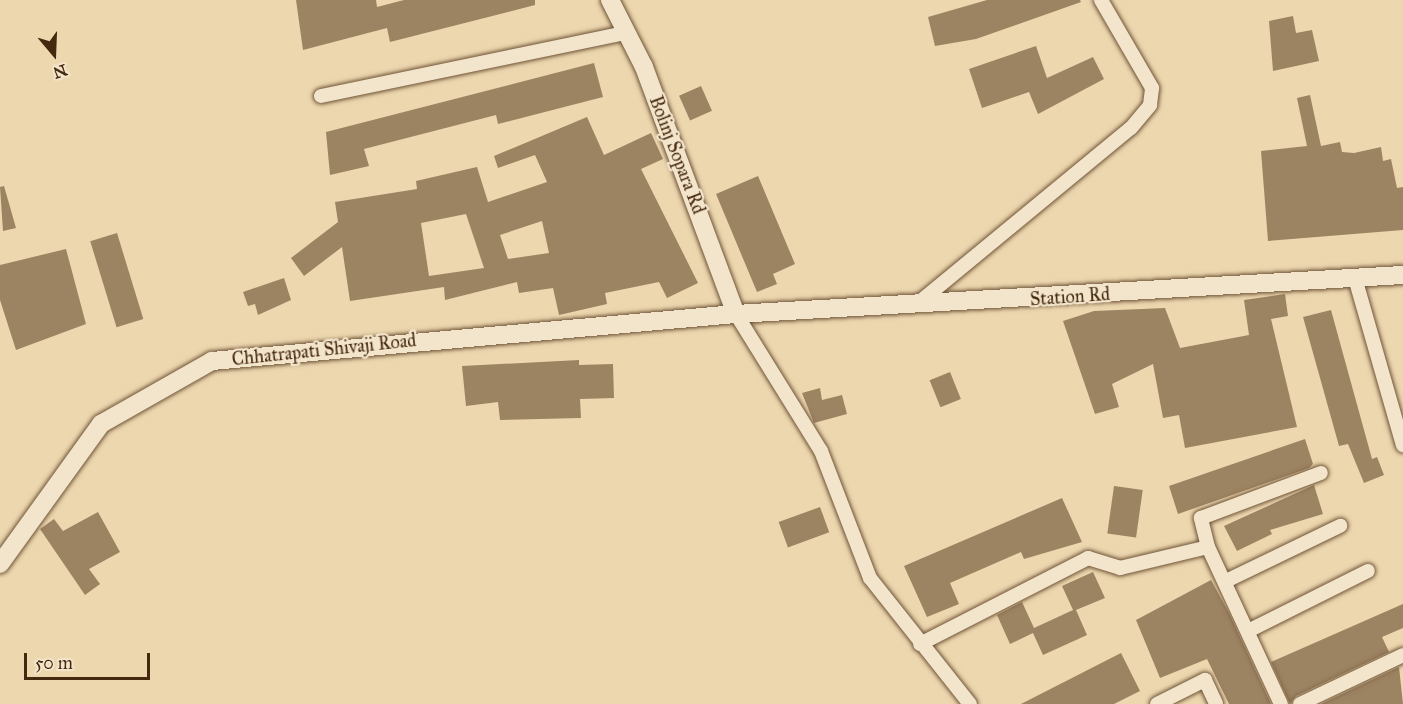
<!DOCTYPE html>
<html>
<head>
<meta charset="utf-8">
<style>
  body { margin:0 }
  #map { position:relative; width:1403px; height:704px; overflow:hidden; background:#edd7af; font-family:"IM FELL Great Primer",serif }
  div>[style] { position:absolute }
  .building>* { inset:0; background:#9c8362; transform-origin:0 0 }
  .roads { filter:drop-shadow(0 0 2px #6f5437) drop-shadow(0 0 2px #6f5437) }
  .street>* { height:14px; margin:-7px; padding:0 7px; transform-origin:7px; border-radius:7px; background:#f3e5cb }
  .secondary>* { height:18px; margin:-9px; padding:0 9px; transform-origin:9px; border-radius:9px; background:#f3e5cb }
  span { translate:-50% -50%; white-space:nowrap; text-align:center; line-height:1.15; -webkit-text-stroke:4.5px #f3e5cb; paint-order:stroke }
  .street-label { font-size:18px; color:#45290f }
  .north { position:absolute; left:24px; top:24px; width:60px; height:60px; -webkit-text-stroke:4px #f3e5cb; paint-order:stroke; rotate:161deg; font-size:16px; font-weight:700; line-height:24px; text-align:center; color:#45290f }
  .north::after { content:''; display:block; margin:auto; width:21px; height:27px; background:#45290f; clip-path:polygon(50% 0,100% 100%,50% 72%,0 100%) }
  .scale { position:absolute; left:24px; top:653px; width:126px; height:27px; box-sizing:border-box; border:3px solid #45290f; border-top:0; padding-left:8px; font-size:18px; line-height:21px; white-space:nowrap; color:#45290f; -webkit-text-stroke:4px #f3e5cb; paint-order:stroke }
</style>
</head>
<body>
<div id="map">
  <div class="building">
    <i style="clip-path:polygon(296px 0,376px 0,377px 7px,404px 0,535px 0,535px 5px,390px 42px,387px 28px,303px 50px)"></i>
    <i style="clip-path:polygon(987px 0,1080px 0,1081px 2px,976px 39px,935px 46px,928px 17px)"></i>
    <i style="clip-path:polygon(1293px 16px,1296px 33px,1312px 30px,1319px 61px,1273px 71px,1269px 21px)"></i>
    <i style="clip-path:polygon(1036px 46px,1047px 78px,1093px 57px,1104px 79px,1038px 114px,1029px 92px,982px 108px,969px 69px)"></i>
    <i style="clip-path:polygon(594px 63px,603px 97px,498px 124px,496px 115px,364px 149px,369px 166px,330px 175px,326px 132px)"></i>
    <i style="left:701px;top:86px;width:27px;height:24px;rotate:66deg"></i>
    <i style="clip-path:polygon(1310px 95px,1321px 146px,1340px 142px,1342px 152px,1354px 153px,1381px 147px,1383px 161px,1391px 159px,1397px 188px,1403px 187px,1403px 230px,1268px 241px,1261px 151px,1307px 146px,1297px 98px)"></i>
    <i style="clip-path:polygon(evenodd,587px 117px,604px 155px,651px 133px,663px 159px,641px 169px,698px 283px,667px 298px,659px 282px,605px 293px,607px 304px,559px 315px,553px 288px,519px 293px,517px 282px,445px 300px,444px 287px,350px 301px,342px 247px,304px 276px,291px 258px,338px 222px,335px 202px,417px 189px,416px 181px,477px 167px,488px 202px,547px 182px,535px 155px,498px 168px,494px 156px,587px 117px,466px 214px,484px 268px,429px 276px,421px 223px,466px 214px,587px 117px,542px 221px,549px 253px,508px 259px,500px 235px,542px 221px)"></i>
    <i style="clip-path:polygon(758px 176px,795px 264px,773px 274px,777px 284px,757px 292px,716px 194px)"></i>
    <i style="clip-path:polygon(4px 186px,16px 228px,3px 231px,0 187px)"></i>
    <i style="left:117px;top:233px;width:90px;height:28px;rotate:73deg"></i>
    <i style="clip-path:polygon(66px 249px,86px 324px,16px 350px,0 300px,0 265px)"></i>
    <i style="clip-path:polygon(284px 278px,291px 300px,258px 315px,255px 304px,248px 306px,243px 292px)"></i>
    <i style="clip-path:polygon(1285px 294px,1288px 316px,1271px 319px,1297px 427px,1185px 448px,1179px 415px,1163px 418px,1153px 364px,1112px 384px,1119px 407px,1095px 414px,1063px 321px,1094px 311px,1165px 308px,1180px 348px,1249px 335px,1244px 300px)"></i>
    <i style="clip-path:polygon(1331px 310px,1372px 459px,1377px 457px,1384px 475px,1364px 483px,1348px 444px,1339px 446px,1303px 317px)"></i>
    <i style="clip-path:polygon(579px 360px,579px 365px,613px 364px,614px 398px,580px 399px,581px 418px,500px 420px,498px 402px,466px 406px,462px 366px)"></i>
    <i style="left:950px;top:372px;width:29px;height:22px;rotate:68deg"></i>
    <i style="clip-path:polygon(820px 388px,822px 400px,842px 395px,847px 414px,814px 423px,802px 393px)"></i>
    <i style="clip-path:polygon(1305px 439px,1313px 464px,1309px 468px,1178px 514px,1169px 486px)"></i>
    <i style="clip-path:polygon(1314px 485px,1323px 514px,1270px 530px,1272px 534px,1237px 551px,1224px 526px)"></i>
    <i style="left:1114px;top:486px;width:29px;height:48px;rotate:8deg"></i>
    <i style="clip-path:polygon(1062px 498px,1082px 542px,1024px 559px,1021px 552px,950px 583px,959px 604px,927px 617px,904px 566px)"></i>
    <i style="left:820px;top:507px;width:27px;height:44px;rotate:70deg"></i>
    <i style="clip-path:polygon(98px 512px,120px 552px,89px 569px,100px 584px,85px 595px,40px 529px,54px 519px,63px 531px)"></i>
    <i style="clip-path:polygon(1093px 572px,1105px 598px,1076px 610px,1087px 635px,1043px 655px,1033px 633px,1010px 644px,997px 615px,1022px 602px,1034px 628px,1073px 610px,1062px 586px)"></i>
    <i style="clip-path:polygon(1211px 580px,1229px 613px,1271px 704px,1229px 704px,1207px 659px,1160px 678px,1136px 620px)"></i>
    <i style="clip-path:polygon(1403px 604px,1403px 628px,1382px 637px,1389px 652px,1296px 696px,1290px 704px,1271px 662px)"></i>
    <i style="clip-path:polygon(1121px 653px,1140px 691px,1114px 704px,1021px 704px)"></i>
    <i style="clip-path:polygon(1399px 667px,1403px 704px,1321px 704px)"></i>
  </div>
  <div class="roads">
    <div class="street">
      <i style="left:321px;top:96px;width:311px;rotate:-11.7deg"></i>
      <i style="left:1355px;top:278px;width:174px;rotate:74deg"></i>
      <i style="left:916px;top:305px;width:278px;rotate:-39.5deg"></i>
      <i style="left:1131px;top:128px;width:30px;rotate:-50deg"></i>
      <i style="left:1150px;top:105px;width:17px;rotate:-83deg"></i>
      <i style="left:1152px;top:88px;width:102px;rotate:-120.1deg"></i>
      <i style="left:736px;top:314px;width:161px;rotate:58.2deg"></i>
      <i style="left:821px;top:451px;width:136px;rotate:68.9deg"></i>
      <i style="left:870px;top:578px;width:161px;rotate:51.6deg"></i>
      <i style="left:1208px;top:547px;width:30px;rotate:-104deg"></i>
      <i style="left:1201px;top:518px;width:128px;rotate:-20.6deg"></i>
      <i style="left:1226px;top:581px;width:127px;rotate:-25.8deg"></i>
      <i style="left:1248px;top:631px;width:134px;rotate:-26.6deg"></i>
      <i style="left:920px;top:644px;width:189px;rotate:-27.1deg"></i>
      <i style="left:1088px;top:558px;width:34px;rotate:17deg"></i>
      <i style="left:1120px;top:568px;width:90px;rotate:-13.4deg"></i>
      <i style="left:1208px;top:547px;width:173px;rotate:65.1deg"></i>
      <i style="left:1157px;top:704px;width:54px;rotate:-26.6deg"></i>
      <i style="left:1205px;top:680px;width:26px;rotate:65deg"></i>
      <i style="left:1300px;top:704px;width:114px;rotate:-25.4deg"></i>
    </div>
    <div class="secondary">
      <i style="left:610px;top:0;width:75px;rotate:63.1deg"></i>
      <i style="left:644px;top:67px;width:264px;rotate:69.6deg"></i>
      <i style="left:0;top:564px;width:173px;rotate:-54.2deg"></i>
      <i style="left:101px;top:424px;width:128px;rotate:-29.6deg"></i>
      <i style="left:212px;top:361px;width:526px;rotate:-5.13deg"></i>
      <i style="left:736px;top:314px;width:668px;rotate:-3.35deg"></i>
    </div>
  </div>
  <div class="street-label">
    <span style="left:677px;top:155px;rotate:69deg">Bolinj Sopara Rd</span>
    <span style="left:1070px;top:297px;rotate:-4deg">Station Rd</span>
    <span style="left:324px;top:350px;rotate:-6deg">Chhatrapati Shivaji Road</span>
  </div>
  <div class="north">N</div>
  <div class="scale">50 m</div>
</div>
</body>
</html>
